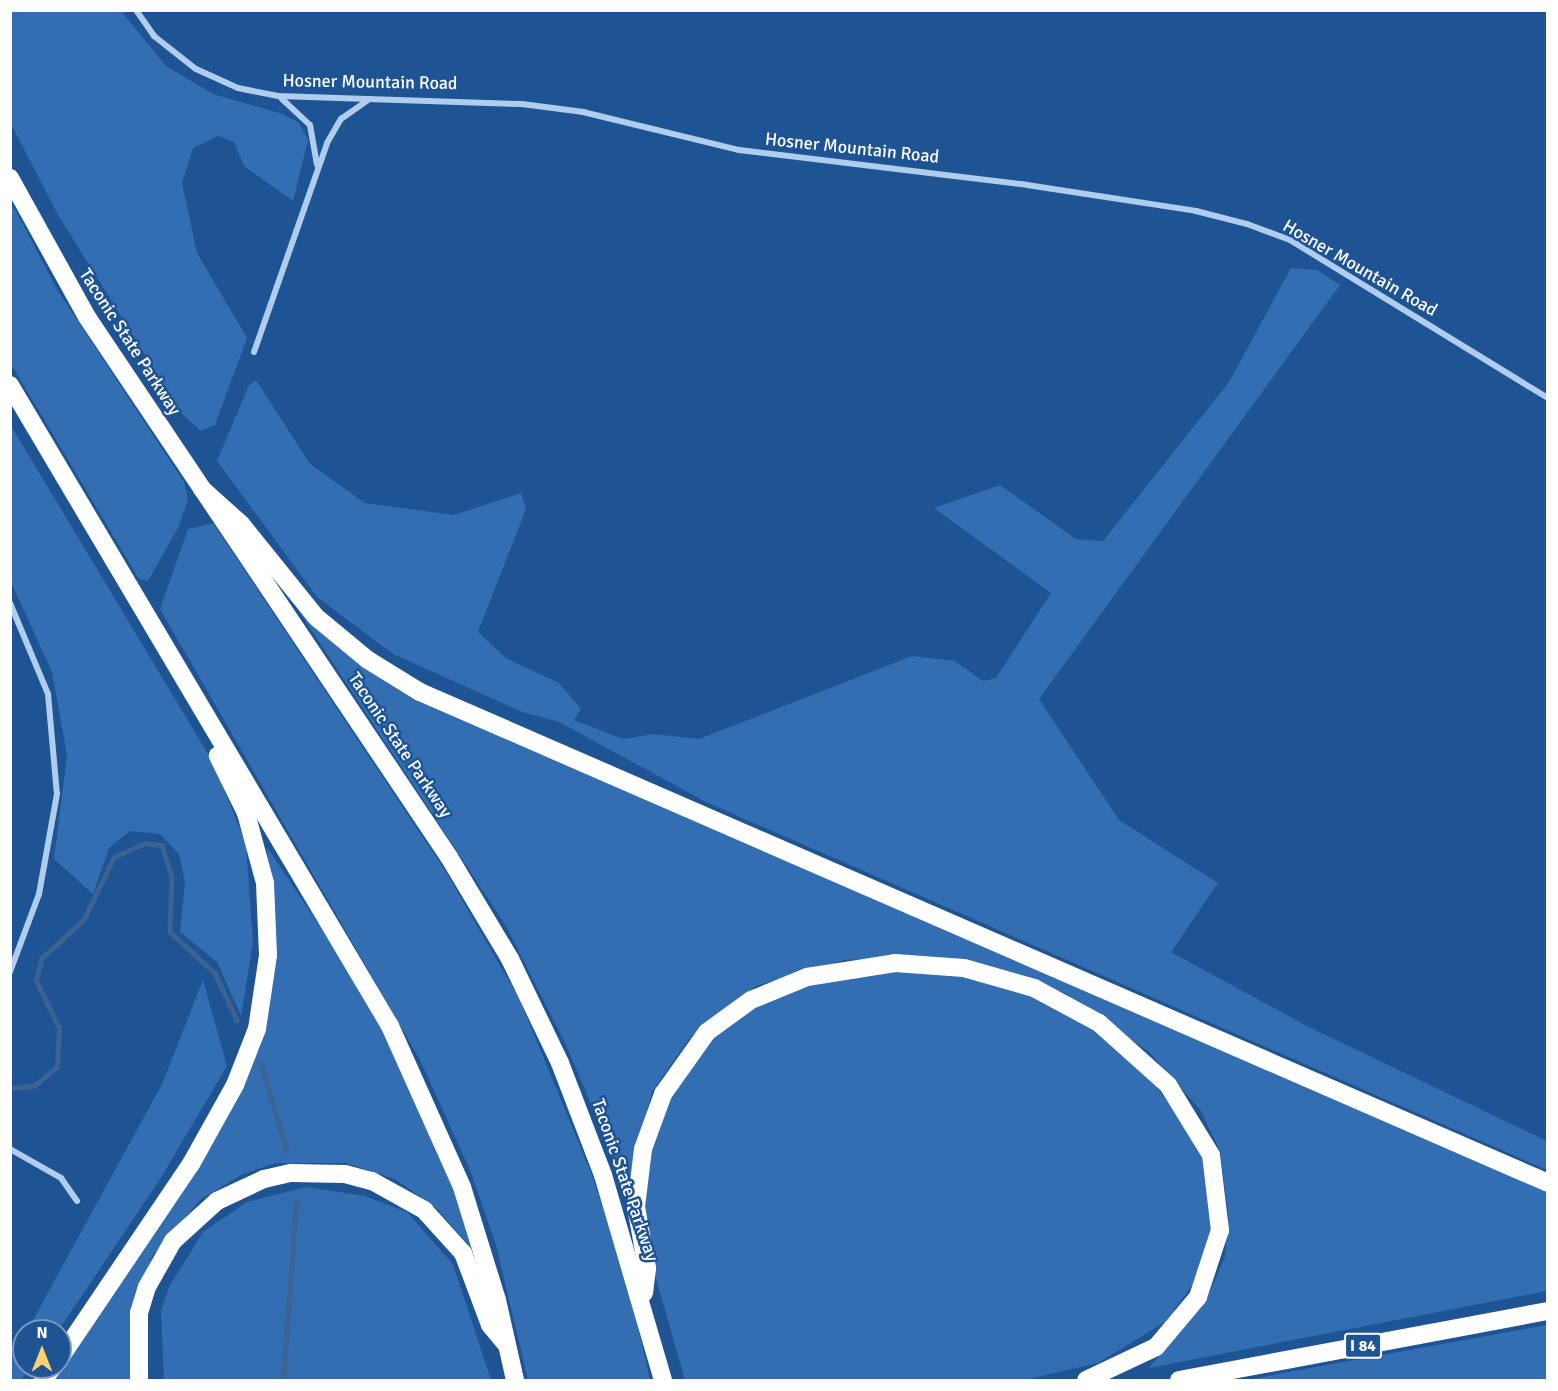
<!DOCTYPE html>
<html>
<head>
<meta charset="utf-8">
<style>
  body { margin:0 }
  #map { position:relative; width:1558px; height:1391px; overflow:hidden; background:#1e5394; font-family:Signika,sans-serif }
  div>[style] { position:absolute }
  .green>* { inset:0; background:#326eb1 }
  .stream>* { height:4.5px; margin:-2.25px; padding:0 2.25px; transform-origin:2.25px; border-radius:2.25px; background:#3c6391 }
  .street>* { height:6px; margin:-3px; padding:0 3px; transform-origin:3px; border-radius:3px; background:#b0cdee }
  .highway>* { height:18px; margin:-9px; padding:0 9px; transform-origin:9px; border-radius:9px; background:#fff }
  span { translate:-50% -50%; white-space:nowrap; text-align:center; line-height:1.15; -webkit-text-stroke:5px #1e5394; paint-order:stroke }
  .shield-label span { padding:2px 4px; background:#1e5394; border:2px solid; border-radius:4px; -webkit-text-stroke-width:0 }
  .shield-label { font-size:16px; color:#fff; font-weight:700 }
  .street-label { font-size:18px; color:#fff }
  .frame { position:absolute; inset:0; border:12px solid #fff; pointer-events:none }
  .north { position:absolute; left:12px; top:1319px; width:60px; height:60px; box-sizing:border-box; background:#1e5394; border:2px solid #7898bf; border-radius:50%; rotate:0deg; font-size:16px; font-weight:700; line-height:24px; text-align:center; color:#fff }
  .north::after { content:''; display:block; margin:auto; width:21px; height:27px; background:#fdd26f; clip-path:polygon(50% 0,100% 100%,50% 72%,0 100%) }
</style>
</head>
<body>
<div id="map">
  <div class="green">
    <i style="clip-path:polygon(11px 10px,121px 11px,166px 66px,213px 94px,283px 114px,299px 123px,308px 140px,293px 201px,244px 166px,234px 142px,218px 136px,193px 148px,182px 183px,197px 253px,247px 338px,215px 425px,201px 431px,181px 413px,57px 213px,11px 124px)"></i>
    <i style="clip-path:polygon(10px 200px,58px 291px,184px 482px,188px 500px,178px 528px,148px 581px,139px 579px,11px 364px)"></i>
    <i style="clip-path:polygon(1291px 268px,1317px 270px,1340px 285px,1039px 699px,1119px 820px,1218px 883px,1171px 952px,1309px 1027px,1547px 1141px,1547px 1170px,706px 802px,559px 722px,522px 712px,393px 654px,317px 597px,217px 461px,249px 385px,256px 380px,310px 464px,365px 503px,454px 515px,521px 493px,526px 509px,478px 632px,506px 658px,559px 683px,581px 709px,574px 720px,623px 739px,654px 734px,699px 739px,912px 656px,955px 661px,983px 681px,996px 678px,1051px 593px,934px 508px,1000px 485px,1076px 539px,1103px 541px,1229px 382px)"></i>
    <i style="clip-path:polygon(10px 424px,213px 762px,246px 844px,253px 943px,241px 1016px,217px 962px,180px 932px,185px 882px,179px 854px,160px 834px,130px 831px,109px 848px,93px 894px,54px 859px,67px 756px,52px 672px,11px 582px)"></i>
    <i style="clip-path:polygon(213px 523px,446px 872px,519px 998px,592px 1175px,627px 1279px,650px 1380px,528px 1380px,496px 1245px,470px 1170px,420px 1060px,160px 609px,188px 529px)"></i>
    <i style="clip-path:polygon(285px 590px,375px 671px,1547px 1190px,1547px 1291px,1149px 1368px,1208px 1296px,1225px 1257px,1228px 1214px,1220px 1151px,1201px 1111px,1149px 1052px,1064px 993px,969px 963px,926px 956px,844px 960px,756px 986px,690px 1038px,652px 1092px,627px 1189px,566px 1045px,506px 926px)"></i>
    <i style="clip-path:polygon(267px 847px,369px 1000px,449px 1176px,476px 1253px,436px 1208px,395px 1179px,345px 1163px,276px 1163px,243px 1174px,201px 1199px,153px 1255px,137px 1297px,130px 1340px,132px 1380px,51px 1380px,239px 1093px,261px 1045px,273px 982px)"></i>
    <i style="clip-path:polygon(915px 970px,984px 980px,1042px 998px,1093px 1026px,1138px 1061px,1202px 1150px,1214px 1231px,1203px 1271px,1165px 1322px,1098px 1363px,1024px 1380px,685px 1380px,649px 1254px,642px 1205px,651px 1144px,674px 1088px,702px 1049px,737px 1018px,786px 991px,833px 977px)"></i>
    <i style="clip-path:polygon(203px 980px,227px 1066px,159px 1181px,58px 1331px,27px 1331px,162px 1084px)"></i>
    <i style="clip-path:polygon(306px 1187px,365px 1196px,407px 1212px,453px 1264px,491px 1380px,164px 1380px,161px 1311px,169px 1287px,203px 1232px,247px 1202px)"></i>
    <i style="clip-path:polygon(1547px 1325px,1547px 1380px,1248px 1380px,1294px 1371px)"></i>
    <i style="clip-path:polygon(24px 1336px,24px 1367px,31px 1367px,21px 1380px,11px 1380px,11px 1349px)"></i>
  </div>
  <div class="stream">
    <i style="left:261px;top:1063px;width:92px;rotate:73.5deg"></i>
    <i style="left:10px;top:1088px;width:24px;rotate:-5deg"></i>
    <i style="left:34px;top:1086px;width:30px;rotate:-40deg"></i>
    <i style="left:57px;top:1067px;width:39px;rotate:-87deg"></i>
    <i style="left:59px;top:1028px;width:52px;rotate:-116.1deg"></i>
    <i style="left:36px;top:981px;width:23px;rotate:-77deg"></i>
    <i style="left:41px;top:959px;width:59px;rotate:-42.9deg"></i>
    <i style="left:84px;top:919px;width:69px;rotate:-64.2deg"></i>
    <i style="left:114px;top:857px;width:34px;rotate:-24deg"></i>
    <i style="left:145px;top:843px;width:17px;rotate:7deg"></i>
    <i style="left:162px;top:845px;width:34px;rotate:73deg"></i>
    <i style="left:172px;top:877px;width:55px;rotate:92.1deg"></i>
    <i style="left:170px;top:932px;width:61px;rotate:42.3deg"></i>
    <i style="left:215px;top:973px;width:52px;rotate:64.9deg"></i>
    <i style="left:283px;top:1380px;width:179px;rotate:-85.8deg"></i>
  </div>
  <div class="street">
    <i style="left:136px;top:10px;width:32px;rotate:55deg"></i>
    <i style="left:154px;top:36px;width:53px;rotate:38.2deg"></i>
    <i style="left:196px;top:69px;width:46px;rotate:24.3deg"></i>
    <i style="left:238px;top:88px;width:41px;rotate:11.3deg"></i>
    <i style="left:278px;top:96px;width:244px;rotate:1.9deg"></i>
    <i style="left:522px;top:104px;width:62px;rotate:7.5deg"></i>
    <i style="left:583px;top:112px;width:161px;rotate:13.7deg"></i>
    <i style="left:739px;top:150px;width:290px;rotate:6.9deg"></i>
    <i style="left:1027px;top:185px;width:171px;rotate:8.7deg"></i>
    <i style="left:1196px;top:211px;width:53px;rotate:14.3deg"></i>
    <i style="left:1247px;top:224px;width:46px;rotate:20.4deg"></i>
    <i style="left:1290px;top:240px;width:303px;rotate:31.5deg"></i>
    <i style="left:282px;top:99px;width:38px;rotate:43deg"></i>
    <i style="left:310px;top:125px;width:40px;rotate:80deg"></i>
    <i style="left:254px;top:352px;width:221px;rotate:-70.7deg"></i>
    <i style="left:327px;top:143px;width:28px;rotate:-60deg"></i>
    <i style="left:341px;top:119px;width:32px;rotate:-35deg"></i>
    <i style="left:10px;top:603px;width:99px;rotate:67.3deg"></i>
    <i style="left:48px;top:694px;width:100px;rotate:84.9deg"></i>
    <i style="left:57px;top:794px;width:102px;rotate:100.2deg"></i>
    <i style="left:39px;top:894px;width:83px;rotate:110.4deg"></i>
    <i style="left:10px;top:1149px;width:59px;rotate:29.6deg"></i>
    <i style="left:61px;top:1178px;width:28px;rotate:55deg"></i>
  </div>
  <div class="highway">
    <i style="left:10px;top:178px;width:159px;rotate:61deg"></i>
    <i style="left:87px;top:317px;width:650px;rotate:56.16deg"></i>
    <i style="left:449px;top:857px;width:119px;rotate:59.1deg"></i>
    <i style="left:510px;top:959px;width:115px;rotate:64.3deg"></i>
    <i style="left:560px;top:1063px;width:120px;rotate:69deg"></i>
    <i style="left:603px;top:1175px;width:214px;rotate:73.7deg"></i>
    <i style="left:10px;top:385px;width:745px;rotate:59.34deg"></i>
    <i style="left:390px;top:1026px;width:176px;rotate:65.9deg"></i>
    <i style="left:462px;top:1187px;width:118px;rotate:72.8deg"></i>
    <i style="left:497px;top:1300px;width:82px;rotate:77.3deg"></i>
    <i style="left:202px;top:489px;width:52px;rotate:41.9deg"></i>
    <i style="left:241px;top:524px;width:119px;rotate:51.1deg"></i>
    <i style="left:316px;top:617px;width:67px;rotate:39.6deg"></i>
    <i style="left:368px;top:660px;width:61px;rotate:31.6deg"></i>
    <i style="left:420px;top:692px;width:1230px;rotate:23.52deg"></i>
    <i style="left:644px;top:1293px;width:25px;rotate:-83deg"></i>
    <i style="left:647px;top:1268px;width:62px;rotate:-100.2deg"></i>
    <i style="left:636px;top:1207px;width:58px;rotate:-83.1deg"></i>
    <i style="left:643px;top:1149px;width:59px;rotate:-70deg"></i>
    <i style="left:663px;top:1094px;width:76px;rotate:-54.6deg"></i>
    <i style="left:707px;top:1032px;width:54px;rotate:-36deg"></i>
    <i style="left:751px;top:1000px;width:61px;rotate:-22.3deg"></i>
    <i style="left:807px;top:977px;width:89px;rotate:-9deg"></i>
    <i style="left:895px;top:963px;width:69px;rotate:4.1deg"></i>
    <i style="left:964px;top:968px;width:73px;rotate:15.9deg"></i>
    <i style="left:1034px;top:988px;width:74px;rotate:28.3deg"></i>
    <i style="left:1099px;top:1023px;width:93px;rotate:41.9deg"></i>
    <i style="left:1168px;top:1085px;width:82px;rotate:58.4deg"></i>
    <i style="left:1211px;top:1155px;width:76px;rotate:83.2deg"></i>
    <i style="left:1220px;top:1230px;width:71px;rotate:108.2deg"></i>
    <i style="left:1198px;top:1297px;width:65px;rotate:130deg"></i>
    <i style="left:1156px;top:1347px;width:77px;rotate:154.8deg"></i>
    <i style="left:60px;top:1358px;width:234px;rotate:-56deg"></i>
    <i style="left:191px;top:1164px;width:90px;rotate:-60.9deg"></i>
    <i style="left:235px;top:1085px;width:60px;rotate:-68.6deg"></i>
    <i style="left:257px;top:1029px;width:75px;rotate:-81.5deg"></i>
    <i style="left:268px;top:955px;width:72px;rotate:-92.4deg"></i>
    <i style="left:265px;top:883px;width:73px;rotate:-105.2deg"></i>
    <i style="left:246px;top:813px;width:64px;rotate:-116.2deg"></i>
    <i style="left:43px;top:1380px;width:16px;rotate:-52deg"></i>
    <i style="left:139px;top:1380px;width:67px;rotate:-90deg"></i>
    <i style="left:139px;top:1313px;width:27px;rotate:-73deg"></i>
    <i style="left:147px;top:1287px;width:53px;rotate:-60.5deg"></i>
    <i style="left:173px;top:1241px;width:59px;rotate:-42.3deg"></i>
    <i style="left:217px;top:1201px;width:52px;rotate:-25.1deg"></i>
    <i style="left:264px;top:1179px;width:28px;rotate:-13deg"></i>
    <i style="left:291px;top:1173px;width:54px;rotate:1.1deg"></i>
    <i style="left:345px;top:1174px;width:28px;rotate:15deg"></i>
    <i style="left:372px;top:1181px;width:60px;rotate:29.1deg"></i>
    <i style="left:424px;top:1210px;width:58px;rotate:47.8deg"></i>
    <i style="left:463px;top:1253px;width:77px;rotate:69.4deg"></i>
    <i style="left:490px;top:1325px;width:25px;rotate:50deg"></i>
    <i style="left:1179px;top:1380px;width:375px;rotate:-10.6deg"></i>
  </div>
  <div class="shield-label">
    <span style="left:1363px;top:1346px">I 84</span>
  </div>
  <div class="street-label">
    <span style="left:370px;top:82px;rotate:1deg">Hosner Mountain Road</span>
    <span style="left:852px;top:148px;rotate:6deg">Hosner Mountain Road</span>
    <span style="left:1360px;top:268px;rotate:30deg">Hosner Mountain Road</span>
    <span style="left:130px;top:342px;rotate:57deg">Taconic State Parkway</span>
    <span style="left:400px;top:745px;rotate:56deg">Taconic State Parkway</span>
    <span style="left:625px;top:1180px;rotate:71deg">Taconic State Parkway</span>
  </div>
  <div class="frame"></div>
  <div class="north">N</div>
</div>
</body>
</html>
